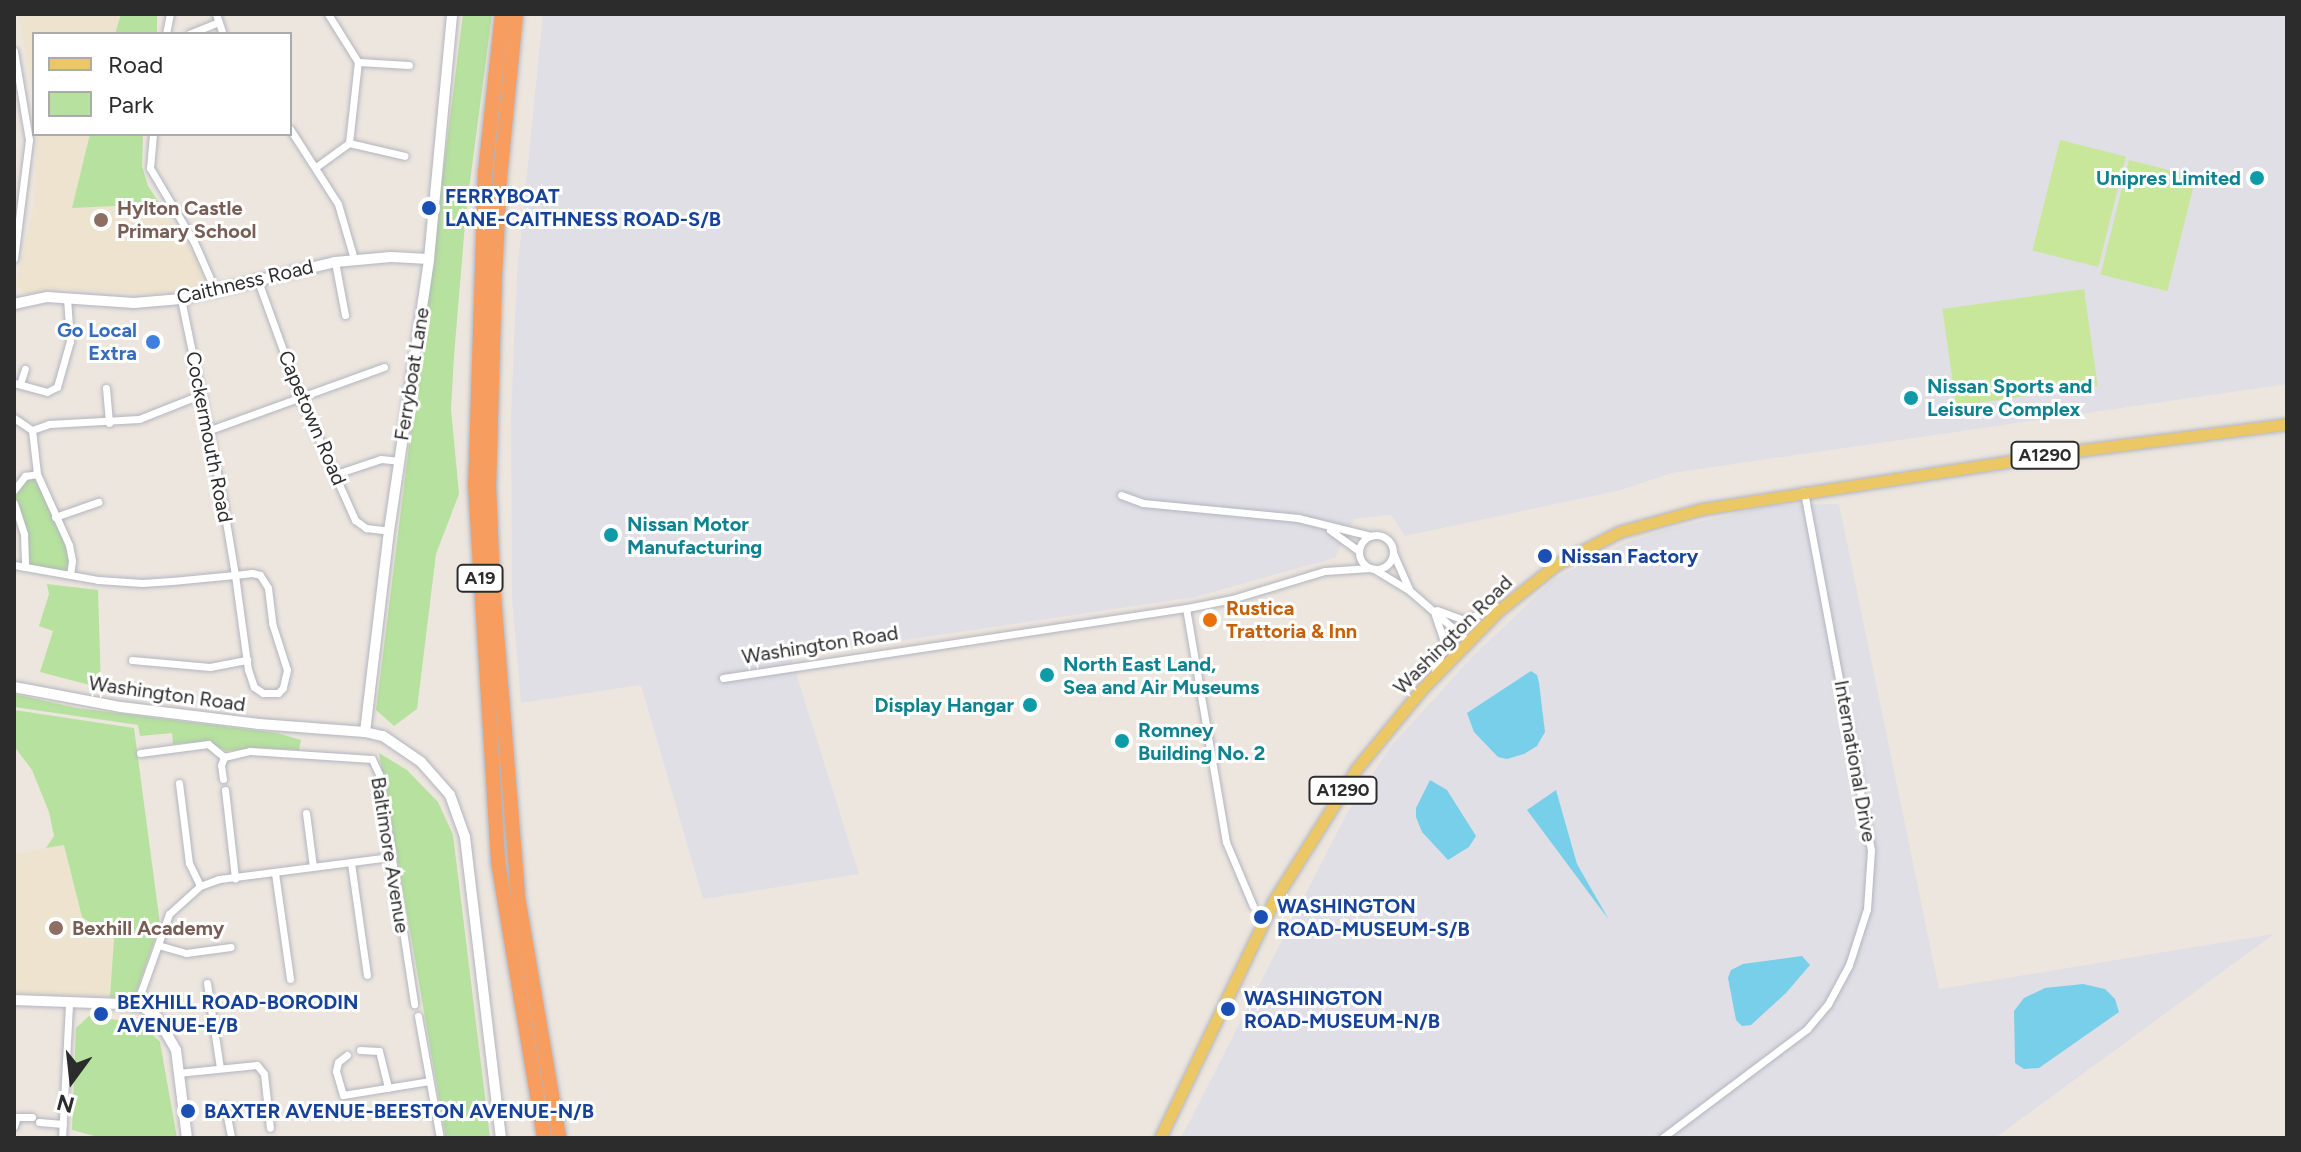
<!DOCTYPE html>
<html>
<head>
<meta charset="utf-8">
<style>
  body { margin:0 }
  #map { position:relative; width:2301px; height:1152px; overflow:hidden; background:#ede6df; font-family:Figtree,sans-serif }
  div>[style] { position:absolute }
  .industrial>* { inset:0; background:#e1dfe6 }
  .education>* { inset:0; background:#ede3cf }
  .green>* { inset:0; background:#b7e19e }
  .pitch>* { inset:0; background:#c9e79a; transform-origin:0 0 }
  .water>* { inset:0; background:#77cfea }
  .roads { filter:drop-shadow(0 0 2px #b2b5bf) drop-shadow(0 0 2px #b2b5bf) }
  .street>* { height:7px; margin:-3.5px; padding:0 3.5px; transform-origin:3.5px; border-radius:3.5px; background:#fff }
  .street>.ring { margin:-3.5px; padding:0; box-sizing:content-box; background:none; border:7px solid #fff; border-radius:50% }
  .secondary>* { height:10px; margin:-5px; padding:0 5px; transform-origin:5px; border-radius:5px; background:#fff }
  .primary>* { height:11px; margin:-5.5px; padding:0 5.5px; transform-origin:5.5px; border-radius:5.5px; background:#ebc865 }
  .highway>* { height:14px; margin:-7px; padding:0 7px; transform-origin:7px; border-radius:7px; background:#f79d5f }
  .dots>* { width:22px; height:22px; translate:-50% -50%; box-sizing:border-box; border:4px solid #fff; border-radius:50% }
  span { translate:-50% -50%; white-space:nowrap; text-align:center; line-height:1.15; -webkit-text-stroke:6px #fff; paint-order:stroke }
  .shield-label span { padding:2px 6px; background:#fff; border:2px solid; border-radius:6px; -webkit-text-stroke-width:0 }
  .shield-label { font-size:18px; color:#2c2c2c; font-weight:700 }
  .culture-label { font-size:20px; color:#0d838f; font-weight:700 }
  .right { translate:-100% -50%; text-align:right }
  .left { translate:0 -50%; text-align:left }
  .transit-label { font-size:20px; color:#164399; font-weight:700 }
  .education-label { font-size:20px; color:#785e54; font-weight:700 }
  .street-label { font-size:20px; color:#2c2c2c }
  .shop-label { font-size:20px; color:#366cbe; font-weight:700 }
  .food-label { font-size:20px; color:#c56008; font-weight:700 }
  .frame { position:absolute; inset:0; border:16px solid #2c2c2c; pointer-events:none }
  .legend { position:absolute; left:32px; top:32px; width:260px; height:104px; box-sizing:border-box; background:#fff; border:2px solid #ababab; margin:0; padding:10px 14px; list-style:none; font-size:24px; color:#2c2c2c }
  .legend li { display:flex; align-items:center; gap:16px; height:40px }
  .legend b { width:40px; border:2px solid #ababab }
  .north { position:absolute; left:32px; top:1040px; width:80px; height:80px; -webkit-text-stroke:6px #fff; paint-order:stroke; rotate:195deg; font-size:22px; font-weight:700; line-height:32px; text-align:center; color:#2c2c2c }
  .north::after { content:''; display:block; margin:auto; width:28px; height:36px; background:#2c2c2c; clip-path:polygon(50% 0,100% 100%,50% 72%,0 100%) }
</style>
</head>
<body>
<div id="map">
  <div class="industrial">
    <i style="clip-path:polygon(543px 14px,2287px 14px,2287px 384px,1672px 473px,1621px 490px,1405px 536px,1391px 515px,1354px 519px,1335px 558px,1195px 597px,791px 657px,859px 874px,703px 899px,641px 685px,521px 703px,512px 597px,511px 417px,517px 273px)"></i>
    <i style="clip-path:polygon(1839px 504px,1939px 989px,2274px 934px,1995px 1138px,1181px 1138px,1347px 813px,1391px 746px,1471px 658px,1554px 579px,1623px 544px,1668px 529px,1773px 505px)"></i>
  </div>
  <div class="education">
    <i style="clip-path:polygon(18px 14px,121px 14px,115px 34px,34px 34px,34px 99px)"></i>
    <i style="clip-path:polygon(37px 134px,90px 134px,73px 208px,160px 204px,198px 262px,203px 278px,197px 287px,151px 294px,61px 289px,26px 294px,16px 285px,34px 205px)"></i>
    <i style="clip-path:polygon(64px 845px,82px 917px,114px 939px,110px 997px,14px 993px,14px 854px)"></i>
  </div>
  <div class="green">
    <i style="clip-path:polygon(121px 14px,157px 14px,157px 34px,115px 34px)"></i>
    <i style="clip-path:polygon(463px 14px,492px 14px,466px 212px,454px 356px,451px 409px,459px 494px,436px 554px,417px 709px,394px 726px,376px 710px)"></i>
    <i style="clip-path:polygon(90px 134px,143px 134px,142px 166px,148px 186px,160px 204px,72px 208px)"></i>
    <i style="clip-path:polygon(37px 474px,69px 545px,70px 575px,25px 567px,24px 534px,14px 490px,16px 484px)"></i>
    <i style="clip-path:polygon(47px 584px,98px 590px,101px 688px,40px 672px,53px 631px,39px 626px,49px 594px)"></i>
    <i style="clip-path:polygon(14px 694px,77px 708px,277px 733px,301px 740px,299px 750px,257px 748px,226px 751px,208px 741px,173px 744px,172px 733px,140px 736px,138px 725px,14px 707px)"></i>
    <i style="clip-path:polygon(14px 710px,134px 728px,160px 924px,136px 993px,125px 1000px,110px 997px,114px 939px,82px 917px,64px 845px,46px 848px,54px 836px,49px 812px,32px 770px,14px 746px)"></i>
    <i style="clip-path:polygon(379px 753px,407px 770px,438px 802px,453px 835px,490px 1138px,446px 1138px)"></i>
    <i style="clip-path:polygon(89px 1016px,140px 1023px,160px 1042px,177px 1138px,102px 1138px,72px 1130px,76px 1028px)"></i>
  </div>
  <div class="pitch">
    <i style="left:2060px;top:140px;width:68px;height:114px;rotate:14deg"></i>
    <i style="left:2129px;top:160px;width:69px;height:118px;rotate:14deg"></i>
    <i style="left:2084px;top:289px;width:98px;height:143px;rotate:82deg"></i>
  </div>
  <div class="water">
    <i style="clip-path:polygon(1531px 671px,1537px 675px,1539px 683px,1545px 732px,1537px 746px,1524px 754px,1507px 759px,1498px 757px,1474px 732px,1467px 713px)"></i>
    <i style="clip-path:polygon(1430px 780px,1447px 790px,1476px 836px,1469px 847px,1448px 860px,1422px 832px,1416px 817px,1416px 808px)"></i>
    <i style="clip-path:polygon(1556px 790px,1577px 864px,1609px 920px,1527px 810px)"></i>
    <i style="clip-path:polygon(1802px 956px,1810px 965px,1786px 993px,1751px 1025px,1742px 1026px,1736px 1020px,1728px 978px,1731px 970px,1743px 964px)"></i>
    <i style="clip-path:polygon(2083px 984px,2105px 989px,2115px 999px,2119px 1012px,2039px 1068px,2024px 1069px,2015px 1063px,2014px 1011px,2024px 998px,2045px 988px)"></i>
  </div>
  <div class="roads">
    <div class="street">
      <i style="left:216px;top:14px;width:21px;rotate:71deg"></i>
      <i style="left:166px;top:34px;width:20px;rotate:-79deg"></i>
      <i style="left:189px;top:34px;width:32px;rotate:-22deg"></i>
      <i style="left:14px;top:51px;width:90px;rotate:80.4deg"></i>
      <i style="left:29px;top:140px;width:119px;rotate:97.2deg"></i>
      <i style="left:358px;top:62px;width:51px;rotate:3.4deg"></i>
      <i style="left:290px;top:129px;width:89px;rotate:57.4deg"></i>
      <i style="left:338px;top:204px;width:57px;rotate:73.8deg"></i>
      <i style="left:153px;top:134px;width:34px;rotate:95deg"></i>
      <i style="left:150px;top:168px;width:86px;rotate:59.3deg"></i>
      <i style="left:194px;top:242px;width:55px;rotate:66.3deg"></i>
      <i style="left:349px;top:143px;width:57px;rotate:13.1deg"></i>
      <i style="left:316px;top:167px;width:41px;rotate:-36deg"></i>
      <i style="left:349px;top:143px;width:81px;rotate:-83.7deg"></i>
      <i style="left:358px;top:62px;width:57px;rotate:-122deg"></i>
      <i style="left:335px;top:262px;width:54px;rotate:79.3deg"></i>
      <i style="left:258px;top:281px;width:123px;rotate:70.1deg"></i>
      <i style="left:300px;top:397px;width:135px;rotate:65.9deg"></i>
      <i style="left:355px;top:520px;width:14px;rotate:36deg"></i>
      <i style="left:366px;top:528px;width:23px;rotate:7deg"></i>
      <i style="left:14px;top:383px;width:34px;rotate:15deg"></i>
      <i style="left:47px;top:392px;width:11px;rotate:-27deg"></i>
      <i style="left:57px;top:387px;width:48px;rotate:-74.2deg"></i>
      <i style="left:70px;top:341px;width:43px;rotate:-94deg"></i>
      <i style="left:20px;top:384px;width:16px;rotate:-72deg"></i>
      <i style="left:106px;top:388px;width:35px;rotate:85deg"></i>
      <i style="left:14px;top:418px;width:22px;rotate:34deg"></i>
      <i style="left:32px;top:430px;width:18px;rotate:-19deg"></i>
      <i style="left:49px;top:424px;width:90px;rotate:-3.2deg"></i>
      <i style="left:139px;top:419px;width:68px;rotate:-21.6deg"></i>
      <i style="left:32px;top:430px;width:44px;rotate:83.5deg"></i>
      <i style="left:37px;top:474px;width:78px;rotate:65.7deg"></i>
      <i style="left:69px;top:545px;width:16px;rotate:79deg"></i>
      <i style="left:72px;top:561px;width:14px;rotate:98deg"></i>
      <i style="left:210px;top:430px;width:185px;rotate:-19.9deg"></i>
      <i style="left:336px;top:474px;width:47px;rotate:-18.4deg"></i>
      <i style="left:381px;top:459px;width:18px;rotate:6deg"></i>
      <i style="left:14px;top:490px;width:18px;rotate:-52deg"></i>
      <i style="left:25px;top:476px;width:12px;rotate:-9deg"></i>
      <i style="left:1121px;top:495px;width:23px;rotate:20deg"></i>
      <i style="left:1143px;top:503px;width:156px;rotate:5.5deg"></i>
      <i style="left:1298px;top:518px;width:75px;rotate:13.9deg"></i>
      <i style="left:14px;top:503px;width:33px;rotate:72deg"></i>
      <i style="left:24px;top:534px;width:33px;rotate:88deg"></i>
      <i style="left:55px;top:517px;width:46px;rotate:-19.2deg"></i>
      <i style="left:1330px;top:530px;width:36px;rotate:36deg"></i>
      <i class="ring" style="left:1359px;top:535px;width:27px;height:27px"></i>
      <i style="left:1393px;top:553px;width:39px;rotate:66deg"></i>
      <i style="left:14px;top:565px;width:85px;rotate:10.1deg"></i>
      <i style="left:98px;top:580px;width:44px;rotate:3.9deg"></i>
      <i style="left:142px;top:583px;width:30px;rotate:-4deg"></i>
      <i style="left:172px;top:581px;width:63px;rotate:-5.4deg"></i>
      <i style="left:235px;top:575px;width:17px;rotate:-7deg"></i>
      <i style="left:252px;top:573px;width:8px;rotate:14deg"></i>
      <i style="left:260px;top:575px;width:15px;rotate:58deg"></i>
      <i style="left:268px;top:588px;width:35px;rotate:83deg"></i>
      <i style="left:272px;top:623px;width:49px;rotate:72.3deg"></i>
      <i style="left:287px;top:670px;width:18px;rotate:103deg"></i>
      <i style="left:283px;top:688px;width:7px;rotate:135deg"></i>
      <i style="left:278px;top:693px;width:15px;rotate:180deg"></i>
      <i style="left:263px;top:693px;width:11px;rotate:-146deg"></i>
      <i style="left:254px;top:687px;width:18px;rotate:-109deg"></i>
      <i style="left:248px;top:670px;width:96px;rotate:-97.8deg"></i>
      <i style="left:235px;top:575px;width:79px;rotate:-99.5deg"></i>
      <i style="left:222px;top:497px;width:202px;rotate:-101.7deg"></i>
      <i style="left:1374px;top:569px;width:42px;rotate:31.4deg"></i>
      <i style="left:1410px;top:591px;width:77px;rotate:40.8deg"></i>
      <i style="left:1186px;top:608px;width:237px;rotate:80.3deg"></i>
      <i style="left:1226px;top:842px;width:69px;rotate:67.1deg"></i>
      <i style="left:1437px;top:610px;width:29px;rotate:20deg"></i>
      <i style="left:1464px;top:620px;width:35px;rotate:-22deg"></i>
      <i style="left:132px;top:660px;width:78px;rotate:5.1deg"></i>
      <i style="left:210px;top:667px;width:38px;rotate:-11deg"></i>
      <i style="left:1435px;top:671px;width:29px;rotate:-70deg"></i>
      <i style="left:1445px;top:644px;width:31px;rotate:-109deg"></i>
      <i style="left:723px;top:678px;width:469px;rotate:-8.6deg"></i>
      <i style="left:1187px;top:608px;width:46px;rotate:-11.3deg"></i>
      <i style="left:1232px;top:599px;width:97px;rotate:-16.8deg"></i>
      <i style="left:1325px;top:571px;width:45px;rotate:-3.8deg"></i>
      <i style="left:140px;top:753px;width:69px;rotate:-7.5deg"></i>
      <i style="left:208px;top:744px;width:21px;rotate:39deg"></i>
      <i style="left:224px;top:757px;width:27px;rotate:-13deg"></i>
      <i style="left:250px;top:751px;width:122px;rotate:3.8deg"></i>
      <i style="left:372px;top:759px;width:17px;rotate:65deg"></i>
      <i style="left:379px;top:774px;width:233px;rotate:81.3deg"></i>
      <i style="left:223px;top:779px;width:14px;rotate:-98deg"></i>
      <i style="left:221px;top:765px;width:9px;rotate:-69deg"></i>
      <i style="left:179px;top:783px;width:81px;rotate:82.9deg"></i>
      <i style="left:189px;top:863px;width:25px;rotate:64deg"></i>
      <i style="left:225px;top:790px;width:89px;rotate:83.5deg"></i>
      <i style="left:306px;top:813px;width:54px;rotate:82.6deg"></i>
      <i style="left:351px;top:863px;width:113px;rotate:81.9deg"></i>
      <i style="left:275px;top:873px;width:107px;rotate:81.9deg"></i>
      <i style="left:158px;top:945px;width:29px;rotate:16deg"></i>
      <i style="left:186px;top:953px;width:45px;rotate:-7.6deg"></i>
      <i style="left:207px;top:983px;width:86px;rotate:81.3deg"></i>
      <i style="left:136px;top:1006px;width:98px;rotate:-70.3deg"></i>
      <i style="left:169px;top:914px;width:42px;rotate:-42.1deg"></i>
      <i style="left:200px;top:886px;width:20px;rotate:-20deg"></i>
      <i style="left:219px;top:879px;width:173px;rotate:-7.3deg"></i>
      <i style="left:418px;top:1016px;width:124px;rotate:79.8deg"></i>
      <i style="left:360px;top:1050px;width:19px;rotate:3deg"></i>
      <i style="left:379px;top:1051px;width:38px;rotate:76deg"></i>
      <i style="left:347px;top:1055px;width:11px;rotate:142deg"></i>
      <i style="left:338px;top:1062px;width:9px;rotate:103deg"></i>
      <i style="left:336px;top:1071px;width:25px;rotate:74deg"></i>
      <i style="left:343px;top:1095px;width:87px;rotate:-9.2deg"></i>
      <i style="left:178px;top:1073px;width:79px;rotate:-5.8deg"></i>
      <i style="left:257px;top:1065px;width:11px;rotate:52deg"></i>
      <i style="left:264px;top:1074px;width:54px;rotate:83.7deg"></i>
      <i style="left:225px;top:1106px;width:33px;rotate:79deg"></i>
      <i style="left:39px;top:1122px;width:24px;rotate:5deg"></i>
      <i style="left:14px;top:1126px;width:9px;rotate:-72deg"></i>
      <i style="left:17px;top:1117px;width:15px"></i>
      <i style="left:62px;top:1138px;width:135px;rotate:-87deg"></i>
      <i style="left:1662px;top:1138px;width:181px;rotate:-36.9deg"></i>
      <i style="left:1807px;top:1029px;width:33px;rotate:-50deg"></i>
      <i style="left:1828px;top:1004px;width:44px;rotate:-61.7deg"></i>
      <i style="left:1849px;top:965px;width:59px;rotate:-72.2deg"></i>
      <i style="left:1867px;top:909px;width:59px;rotate:-86.1deg"></i>
      <i style="left:1871px;top:850px;width:365px;rotate:-100.6deg"></i>
    </div>
    <div class="secondary">
      <i style="left:14px;top:304px;width:34px;rotate:-12deg"></i>
      <i style="left:47px;top:297px;width:87px;rotate:3.9deg"></i>
      <i style="left:134px;top:303px;width:47px;rotate:-4.9deg"></i>
      <i style="left:181px;top:299px;width:158px;rotate:-13.5deg"></i>
      <i style="left:335px;top:262px;width:56px;rotate:-5.1deg"></i>
      <i style="left:391px;top:257px;width:38px;rotate:3deg"></i>
      <i style="left:14px;top:687px;width:109px;rotate:10.6deg"></i>
      <i style="left:121px;top:707px;width:139px;rotate:7deg"></i>
      <i style="left:259px;top:724px;width:106px;rotate:4.3deg"></i>
      <i style="left:365px;top:732px;width:18px;rotate:13deg"></i>
      <i style="left:383px;top:736px;width:46px;rotate:34.4deg"></i>
      <i style="left:421px;top:762px;width:44px;rotate:48.7deg"></i>
      <i style="left:450px;top:795px;width:45px;rotate:70.3deg"></i>
      <i style="left:465px;top:837px;width:303px;rotate:83.2deg"></i>
      <i style="left:365px;top:732px;width:202px;rotate:-83.2deg"></i>
      <i style="left:389px;top:531px;width:275px;rotate:-81.6deg"></i>
      <i style="left:429px;top:259px;width:246px;rotate:-84.6deg"></i>
      <i style="left:14px;top:1000px;width:108px;rotate:2.1deg"></i>
      <i style="left:122px;top:1004px;width:21px;rotate:8deg"></i>
      <i style="left:143px;top:1007px;width:17px;rotate:36deg"></i>
      <i style="left:157px;top:1017px;width:38px;rotate:60deg"></i>
      <i style="left:176px;top:1050px;width:89px;rotate:82.9deg"></i>
    </div>
    <div class="primary">
      <i style="left:1160px;top:1138px;width:262px;rotate:-64.4deg"></i>
      <i style="left:1273px;top:902px;width:158px;rotate:-57.9deg"></i>
      <i style="left:1357px;top:768px;width:101px;rotate:-50.6deg"></i>
      <i style="left:1421px;top:690px;width:110px;rotate:-45.7deg"></i>
      <i style="left:1498px;top:611px;width:75px;rotate:-38.5deg"></i>
      <i style="left:1557px;top:564px;width:70px;rotate:-27.3deg"></i>
      <i style="left:1619px;top:532px;width:86px;rotate:-15.5deg"></i>
      <i style="left:1702px;top:509px;width:385px;rotate:-8.8deg"></i>
      <i style="left:2082px;top:450px;width:207px;rotate:-7.2deg"></i>
    </div>
    <div class="highway">
      <i style="left:502px;top:14px;width:161px;rotate:96.1deg"></i>
      <i style="left:485px;top:174px;width:310px;rotate:91.8deg"></i>
      <i style="left:475px;top:484px;width:379px;rotate:86.5deg"></i>
      <i style="left:498px;top:862px;width:280px;rotate:80.5deg"></i>
      <i style="left:516px;top:14px;width:164px;rotate:95.6deg"></i>
      <i style="left:500px;top:177px;width:98px;rotate:92.9deg"></i>
      <i style="left:495px;top:275px;width:209px;rotate:91.6deg"></i>
      <i style="left:489px;top:484px;width:100px;rotate:87.7deg"></i>
      <i style="left:493px;top:584px;width:314px;rotate:85.4deg"></i>
      <i style="left:518px;top:897px;width:244px;rotate:80.3deg"></i>
    </div>
  </div>
  <div class="dots">
    <i style="left:2257px;top:178px;background:#0f9aa8"></i>
    <i style="left:429px;top:208px;background:#1a4fb4"></i>
    <i style="left:101px;top:220px;background:#8d6e63"></i>
    <i style="left:153px;top:342px;background:#3f7fe0"></i>
    <i style="left:1911px;top:398px;background:#0f9aa8"></i>
    <i style="left:611px;top:535px;background:#0f9aa8"></i>
    <i style="left:1545px;top:556px;background:#1a4fb4"></i>
    <i style="left:1210px;top:620px;background:#e8710a"></i>
    <i style="left:1047px;top:675px;background:#0f9aa8"></i>
    <i style="left:1030px;top:705px;background:#0f9aa8"></i>
    <i style="left:1122px;top:741px;background:#0f9aa8"></i>
    <i style="left:1261px;top:917px;background:#1a4fb4"></i>
    <i style="left:56px;top:928px;background:#8d6e63"></i>
    <i style="left:1228px;top:1009px;background:#1a4fb4"></i>
    <i style="left:101px;top:1014px;background:#1a4fb4"></i>
    <i style="left:188px;top:1111px;background:#1a4fb4"></i>
  </div>
  <div class="shield-label">
    <span style="left:2045px;top:455px">A1290</span>
    <span style="left:480px;top:578px">A19</span>
    <span style="left:1343px;top:790px">A1290</span>
  </div>
  <div class="culture-label">
    <span class="right" style="left:2241px;top:178px">Unipres Limited</span>
    <span class="left" style="left:1927px;top:398px">Nissan Sports and<br>Leisure Complex</span>
    <span class="left" style="left:627px;top:536px">Nissan Motor<br>Manufacturing</span>
    <span class="left" style="left:1063px;top:676px">North East Land,<br>Sea and Air Museums</span>
    <span class="right" style="left:1014px;top:705px">Display Hangar</span>
    <span class="left" style="left:1138px;top:742px">Romney<br>Building No. 2</span>
  </div>
  <div class="transit-label">
    <span class="left" style="left:445px;top:208px">FERRYBOAT<br>LANE-CAITHNESS ROAD-S/B</span>
    <span class="left" style="left:1561px;top:556px">Nissan Factory</span>
    <span class="left" style="left:1277px;top:918px">WASHINGTON<br>ROAD-MUSEUM-S/B</span>
    <span class="left" style="left:1244px;top:1010px">WASHINGTON<br>ROAD-MUSEUM-N/B</span>
    <span class="left" style="left:117px;top:1014px">BEXHILL ROAD-BORODIN<br>AVENUE-E/B</span>
    <span class="left" style="left:204px;top:1111px">BAXTER AVENUE-BEESTON AVENUE-N/B</span>
  </div>
  <div class="education-label">
    <span class="left" style="left:117px;top:220px">Hylton Castle<br>Primary School</span>
    <span class="left" style="left:72px;top:928px">Bexhill Academy</span>
  </div>
  <div class="street-label">
    <span style="left:245px;top:282px;rotate:-13deg">Caithness Road</span>
    <span style="left:412px;top:374px;rotate:-81deg">Ferryboat Lane</span>
    <span style="left:312px;top:418px;rotate:67deg">Capetown Road</span>
    <span style="left:209px;top:437px;rotate:79deg">Cockermouth Road</span>
    <span style="left:1453px;top:635px;rotate:-45deg">Washington Road</span>
    <span style="left:820px;top:645px;rotate:-9deg">Washington Road</span>
    <span style="left:167px;top:694px;rotate:8deg">Washington Road</span>
    <span style="left:1855px;top:761px;rotate:80deg">International Drive</span>
    <span style="left:390px;top:855px;rotate:81deg">Baltimore Avenue</span>
  </div>
  <div class="shop-label">
    <span class="right" style="left:137px;top:342px">Go Local<br>Extra</span>
  </div>
  <div class="food-label">
    <span class="left" style="left:1226px;top:620px">Rustica<br>Trattoria &amp; Inn</span>
  </div>
  <div class="frame"></div>
  <ul class="legend">
  <li><b style="height:10px;background:#ebc865"></b>Road</li>
  <li><b style="height:22px;background:#b7e19e"></b>Park</li>
  </ul>
  <div class="north">N</div>
</div>
</body>
</html>
